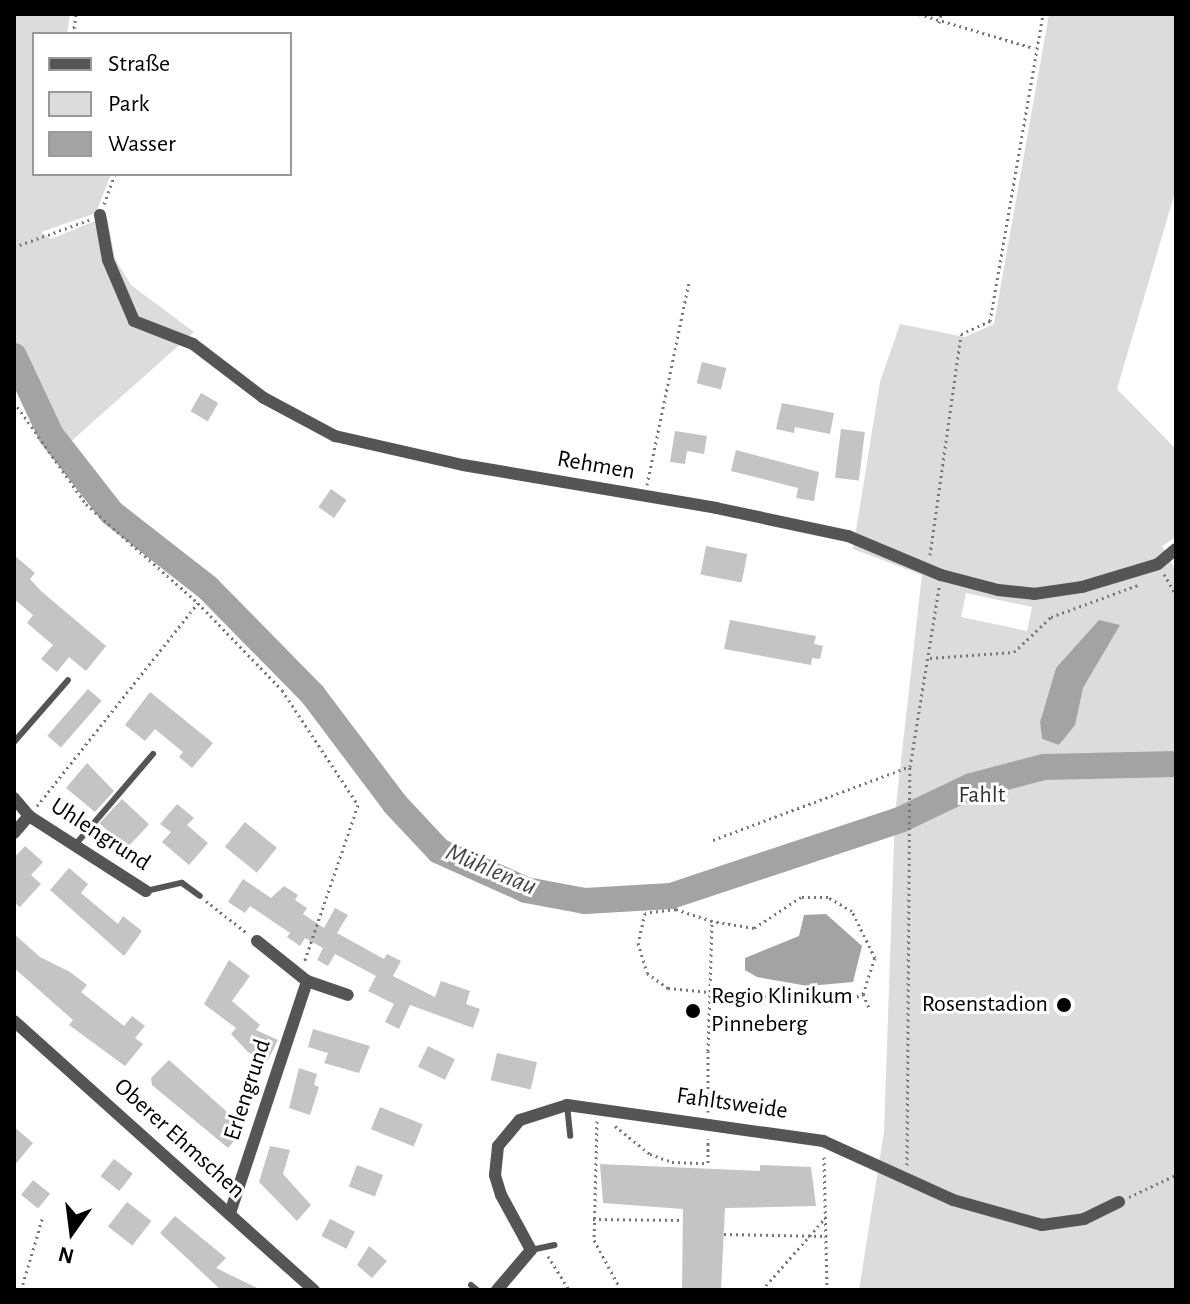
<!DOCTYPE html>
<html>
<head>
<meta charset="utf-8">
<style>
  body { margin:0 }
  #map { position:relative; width:1190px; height:1304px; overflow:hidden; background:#fff; font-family:"Alegreya Sans",sans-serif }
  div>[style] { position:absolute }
  .green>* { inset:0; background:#dcdcdc }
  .water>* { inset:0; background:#a3a3a3 }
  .river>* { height:26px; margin:-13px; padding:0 13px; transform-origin:13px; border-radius:13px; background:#a3a3a3 }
  .building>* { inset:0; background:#c4c4c4; transform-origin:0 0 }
  .path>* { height:3px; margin-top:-1.5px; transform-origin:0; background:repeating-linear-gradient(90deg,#777 0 2px,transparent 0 6px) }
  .lane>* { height:6px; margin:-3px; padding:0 3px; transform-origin:3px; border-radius:3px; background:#555 }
  .street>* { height:12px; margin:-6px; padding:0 6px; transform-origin:6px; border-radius:6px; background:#555 }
  .dots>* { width:22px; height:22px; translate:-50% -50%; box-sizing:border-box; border:4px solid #fff; border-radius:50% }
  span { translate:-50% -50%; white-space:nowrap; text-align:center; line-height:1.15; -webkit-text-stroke:6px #fff; paint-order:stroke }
  .street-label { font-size:24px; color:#000 }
  .park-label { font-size:24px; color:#333 }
  .poi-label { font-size:24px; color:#000 }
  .left { translate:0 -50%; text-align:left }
  .right { translate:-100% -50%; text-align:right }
  .water-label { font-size:26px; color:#444; font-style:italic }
  .frame { position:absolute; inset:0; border:16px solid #000; pointer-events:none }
  .legend { position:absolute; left:32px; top:32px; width:260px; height:144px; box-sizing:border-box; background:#fff; border:2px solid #999; margin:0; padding:10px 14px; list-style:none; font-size:24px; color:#000 }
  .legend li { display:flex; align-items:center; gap:16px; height:40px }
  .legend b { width:40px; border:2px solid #999 }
  .north { position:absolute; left:32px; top:1192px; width:80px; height:80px; -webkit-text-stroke:6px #fff; paint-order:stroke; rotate:194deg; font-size:22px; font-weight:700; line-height:32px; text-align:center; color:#000 }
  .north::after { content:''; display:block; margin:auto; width:28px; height:36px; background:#000; clip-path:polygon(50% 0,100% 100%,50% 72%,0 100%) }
</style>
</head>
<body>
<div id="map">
  <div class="green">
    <i style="clip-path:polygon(14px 14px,70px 14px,67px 34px,34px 34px,34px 174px,111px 174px,96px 213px,41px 232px,51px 239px,107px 216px,115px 259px,131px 285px,194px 332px,68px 444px,14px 342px)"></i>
    <i style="clip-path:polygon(evenodd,1049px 14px,1176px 14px,1176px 189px,1117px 389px,1176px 449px,1176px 537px,1162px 546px,1176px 571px,1176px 1290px,859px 1290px,884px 1132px,895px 814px,922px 575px,853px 549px,880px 382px,900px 324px,965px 337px,994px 324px,1049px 14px,966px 593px,1032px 607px,1027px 631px,961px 617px,966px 593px,1049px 14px,1119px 625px,1083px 688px,1060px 745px,1042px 739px,1040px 722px,1056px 668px,1119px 625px)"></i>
  </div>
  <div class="water">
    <i style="clip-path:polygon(1099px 620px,1120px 625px,1083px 688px,1075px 725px,1059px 745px,1042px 739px,1040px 722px,1056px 668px)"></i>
    <i style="clip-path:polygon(826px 914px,862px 946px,853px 982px,808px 986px,757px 977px,745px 970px,745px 958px,799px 936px,804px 915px)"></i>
  </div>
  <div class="river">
    <i style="left:14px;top:356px;width:87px;rotate:64.9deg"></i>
    <i style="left:51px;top:435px;width:99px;rotate:52deg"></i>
    <i style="left:112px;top:513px;width:122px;rotate:38deg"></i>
    <i style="left:208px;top:588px;width:150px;rotate:45.5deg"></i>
    <i style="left:313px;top:695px;width:136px;rotate:53deg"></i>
    <i style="left:395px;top:804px;width:64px;rotate:46.9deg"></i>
    <i style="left:439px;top:851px;width:95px;rotate:24.1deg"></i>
    <i style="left:526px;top:890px;width:60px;rotate:10.6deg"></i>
    <i style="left:585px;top:901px;width:86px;rotate:-3.3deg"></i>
    <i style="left:671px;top:896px;width:243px;rotate:-18.4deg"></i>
    <i style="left:902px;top:819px;width:76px;rotate:-25.6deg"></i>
    <i style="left:971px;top:786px;width:75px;rotate:-14.6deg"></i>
    <i style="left:1044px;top:767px;width:132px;rotate:-1.3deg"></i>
  </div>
  <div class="building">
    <i style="left:702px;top:362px;width:25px;height:22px;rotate:14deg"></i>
    <i style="left:201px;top:393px;width:20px;height:21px;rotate:30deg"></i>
    <i style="clip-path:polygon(782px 403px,834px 413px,830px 434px,795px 427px,794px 433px,776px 429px)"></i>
    <i style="left:841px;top:429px;width:24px;height:49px;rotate:7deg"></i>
    <i style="clip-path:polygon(675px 431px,707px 436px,704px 454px,687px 451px,685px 464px,670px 462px)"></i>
    <i style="clip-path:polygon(736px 450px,819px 472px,814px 501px,796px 498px,798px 488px,731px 471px)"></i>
    <i style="left:331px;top:489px;width:19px;height:22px;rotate:35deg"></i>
    <i style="left:706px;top:546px;width:42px;height:29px;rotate:11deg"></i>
    <i style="clip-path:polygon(14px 555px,35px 573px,30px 579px,41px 591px,106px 646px,86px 671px,69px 657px,57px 672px,41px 659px,53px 645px,27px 623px,33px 615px,14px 599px)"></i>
    <i style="clip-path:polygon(730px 620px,816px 636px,814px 644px,823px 646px,820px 659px,812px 658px,811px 665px,724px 649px)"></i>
    <i style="left:88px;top:689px;width:18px;height:62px;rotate:41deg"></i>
    <i style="clip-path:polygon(150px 692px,213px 743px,192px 768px,179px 757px,183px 752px,155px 729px,145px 741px,125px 725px)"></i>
    <i style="clip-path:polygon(87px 763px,114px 791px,95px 812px,66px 788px)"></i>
    <i style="left:122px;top:799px;width:37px;height:33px;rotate:43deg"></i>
    <i style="clip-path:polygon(177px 804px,194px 818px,187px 825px,208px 843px,189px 865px,162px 842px,171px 832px,160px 824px)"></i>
    <i style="left:245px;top:822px;width:41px;height:32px;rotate:39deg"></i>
    <i style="clip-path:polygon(25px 846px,43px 862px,31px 875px,41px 884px,20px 907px,14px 902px,14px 858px)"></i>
    <i style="clip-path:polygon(69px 868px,88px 884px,81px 893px,118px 924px,123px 916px,142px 931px,124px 956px,50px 890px)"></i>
    <i style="clip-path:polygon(243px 879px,271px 898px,284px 886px,298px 895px,295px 900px,307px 908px,303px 914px,324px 928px,335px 908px,348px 915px,337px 933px,384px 959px,387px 954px,401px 961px,393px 976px,435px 997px,441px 981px,470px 991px,466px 1004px,480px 1009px,473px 1028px,410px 1005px,399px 1029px,385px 1022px,394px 1004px,368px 991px,376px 976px,335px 954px,328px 966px,317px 960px,323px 948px,305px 938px,300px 946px,287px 937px,290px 933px,250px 906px,245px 913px,228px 902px)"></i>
    <i style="clip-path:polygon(14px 934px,40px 957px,70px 972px,87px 985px,81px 992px,124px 1026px,132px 1016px,145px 1026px,135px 1038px,143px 1044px,125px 1066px,69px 1025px,73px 1020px,14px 968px)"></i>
    <i style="clip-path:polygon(229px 960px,250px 976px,232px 1001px,260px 1025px,256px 1030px,278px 1040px,267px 1062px,248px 1052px,231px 1034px,236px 1028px,204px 1004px)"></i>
    <i style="clip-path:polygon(313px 1029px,370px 1046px,359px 1073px,324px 1063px,328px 1053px,308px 1047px)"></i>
    <i style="left:428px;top:1046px;width:30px;height:23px;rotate:26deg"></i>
    <i style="left:497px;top:1053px;width:41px;height:28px;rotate:13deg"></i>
    <i style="clip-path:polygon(169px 1060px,245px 1128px,228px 1148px,152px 1085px,151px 1078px)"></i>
    <i style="clip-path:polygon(299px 1068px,317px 1074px,314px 1085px,319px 1087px,310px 1115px,289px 1108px)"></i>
    <i style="left:380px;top:1107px;width:46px;height:24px;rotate:22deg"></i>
    <i style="clip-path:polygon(14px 1127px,33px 1143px,14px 1166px)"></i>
    <i style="clip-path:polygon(270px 1146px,290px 1150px,283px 1174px,311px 1205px,297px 1221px,259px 1182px)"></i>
    <i style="left:114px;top:1159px;width:24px;height:22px;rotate:38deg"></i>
    <i style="clip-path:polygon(600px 1164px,760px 1171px,760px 1165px,811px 1167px,816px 1206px,725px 1208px,721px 1290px,682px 1290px,683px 1209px,603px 1203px)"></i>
    <i style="left:357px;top:1165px;width:28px;height:23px;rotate:21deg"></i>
    <i style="left:33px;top:1180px;width:22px;height:19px;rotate:39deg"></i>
    <i style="left:127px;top:1202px;width:31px;height:31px;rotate:38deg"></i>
    <i style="clip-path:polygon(175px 1216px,226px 1258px,216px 1268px,261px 1290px,221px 1290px,160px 1233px)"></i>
    <i style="left:330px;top:1219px;width:28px;height:19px;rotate:27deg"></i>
    <i style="clip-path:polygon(369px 1246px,387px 1261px,372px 1278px,357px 1265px)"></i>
  </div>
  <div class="path">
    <i style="left:919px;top:14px;width:120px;rotate:16.5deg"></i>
    <i style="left:939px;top:23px;width:9px;rotate:-77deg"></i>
    <i style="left:73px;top:34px;width:20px;rotate:-81deg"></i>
    <i style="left:104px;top:204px;width:32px;rotate:-70deg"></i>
    <i style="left:14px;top:247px;width:80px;rotate:-19.8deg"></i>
    <i style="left:14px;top:402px;width:125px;rotate:54.8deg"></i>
    <i style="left:86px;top:504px;width:149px;rotate:41.5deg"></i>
    <i style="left:198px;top:603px;width:121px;rotate:46deg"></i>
    <i style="left:282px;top:690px;width:138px;rotate:56.5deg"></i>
    <i style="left:358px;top:805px;width:167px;rotate:108.9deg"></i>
    <i style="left:647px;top:485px;width:206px;rotate:-78.3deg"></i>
    <i style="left:930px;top:555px;width:223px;rotate:-82deg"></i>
    <i style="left:961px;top:334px;width:32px;rotate:-24deg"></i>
    <i style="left:990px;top:321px;width:312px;rotate:-80.2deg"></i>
    <i style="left:1164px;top:574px;width:24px;rotate:60deg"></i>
    <i style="left:930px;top:658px;width:84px;rotate:-4.1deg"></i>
    <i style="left:1014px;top:652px;width:51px;rotate:-43.4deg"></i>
    <i style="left:1051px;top:617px;width:93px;rotate:-20.2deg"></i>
    <i style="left:37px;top:806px;width:259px;rotate:-51.6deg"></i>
    <i style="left:713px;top:840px;width:208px;rotate:-20.5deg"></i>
    <i style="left:206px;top:901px;width:52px;rotate:38deg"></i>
    <i style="left:863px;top:994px;width:17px;rotate:66deg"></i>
    <i style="left:708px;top:1112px;width:61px;rotate:-90deg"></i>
    <i style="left:708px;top:1051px;width:59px;rotate:-88.1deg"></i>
    <i style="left:710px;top:992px;width:71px;rotate:-88.4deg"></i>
    <i style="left:712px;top:921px;width:38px;rotate:-162deg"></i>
    <i style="left:676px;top:909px;width:31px;rotate:173deg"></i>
    <i style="left:645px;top:913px;width:31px;rotate:103deg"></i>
    <i style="left:638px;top:943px;width:31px;rotate:73deg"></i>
    <i style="left:647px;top:973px;width:26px;rotate:36deg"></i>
    <i style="left:668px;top:988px;width:42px;rotate:5.4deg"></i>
    <i style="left:710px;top:992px;width:62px;rotate:4.6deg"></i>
    <i style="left:772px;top:997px;width:39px;rotate:1deg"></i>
    <i style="left:811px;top:998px;width:29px;rotate:10deg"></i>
    <i style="left:840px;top:1003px;width:25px;rotate:-21deg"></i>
    <i style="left:863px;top:994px;width:38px;rotate:-72deg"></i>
    <i style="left:875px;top:958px;width:52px;rotate:-116.1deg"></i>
    <i style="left:852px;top:911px;width:28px;rotate:-150deg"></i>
    <i style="left:828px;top:897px;width:27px;rotate:180deg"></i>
    <i style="left:801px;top:897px;width:56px;rotate:146.6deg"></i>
    <i style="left:754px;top:928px;width:43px;rotate:-170.5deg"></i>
    <i style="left:597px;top:1121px;width:119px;rotate:91.4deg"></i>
    <i style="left:594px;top:1240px;width:57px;rotate:61.6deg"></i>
    <i style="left:615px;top:1126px;width:45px;rotate:38.7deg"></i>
    <i style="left:650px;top:1154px;width:23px;rotate:20deg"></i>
    <i style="left:672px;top:1162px;width:36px;rotate:2deg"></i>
    <i style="left:708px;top:1163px;width:24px;rotate:-90deg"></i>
    <i style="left:824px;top:1157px;width:133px;rotate:88.7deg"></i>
    <i style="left:907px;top:1165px;width:398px;rotate:-89.6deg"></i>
    <i style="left:910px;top:767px;width:182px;rotate:-80.8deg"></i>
    <i style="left:1129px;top:1197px;width:52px;rotate:-25.1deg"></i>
    <i style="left:593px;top:1219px;width:89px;rotate:0.6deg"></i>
    <i style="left:724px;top:1234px;width:103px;rotate:1.1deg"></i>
    <i style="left:548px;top:1256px;width:40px;rotate:58deg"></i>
    <i style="left:21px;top:1290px;width:77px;rotate:-73.4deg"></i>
    <i style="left:762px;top:1290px;width:98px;rotate:-48.7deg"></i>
  </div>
  <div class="lane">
    <i style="left:14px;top:742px;width:82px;rotate:-48.9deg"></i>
    <i style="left:75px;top:845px;width:120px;rotate:-49.4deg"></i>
    <i style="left:146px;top:891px;width:37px;rotate:-13deg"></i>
    <i style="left:182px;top:883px;width:22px;rotate:36deg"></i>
    <i style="left:567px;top:1105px;width:31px;rotate:84deg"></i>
    <i style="left:531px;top:1250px;width:24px;rotate:-12deg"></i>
    <i style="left:471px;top:1285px;width:8px;rotate:40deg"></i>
  </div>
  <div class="street">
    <i style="left:100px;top:215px;width:46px;rotate:79.9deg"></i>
    <i style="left:108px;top:260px;width:66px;rotate:66.9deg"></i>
    <i style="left:134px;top:321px;width:63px;rotate:21.3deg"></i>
    <i style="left:193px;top:344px;width:89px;rotate:37.3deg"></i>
    <i style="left:264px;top:398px;width:81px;rotate:28.2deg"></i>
    <i style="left:335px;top:436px;width:131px;rotate:12.8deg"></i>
    <i style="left:463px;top:465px;width:257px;rotate:9.6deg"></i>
    <i style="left:716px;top:508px;width:135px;rotate:12deg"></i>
    <i style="left:848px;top:536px;width:101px;rotate:22.8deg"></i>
    <i style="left:941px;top:575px;width:59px;rotate:14.7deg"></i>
    <i style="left:998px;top:590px;width:36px;rotate:6deg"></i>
    <i style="left:1034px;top:594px;width:49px;rotate:-8.3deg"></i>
    <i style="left:1082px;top:587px;width:79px;rotate:-16.8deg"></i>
    <i style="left:1158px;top:564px;width:23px;rotate:-40deg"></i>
    <i style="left:14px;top:798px;width:23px;rotate:50deg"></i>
    <i style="left:29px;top:816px;width:139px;rotate:32.7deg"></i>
    <i style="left:14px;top:833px;width:23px;rotate:-49deg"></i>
    <i style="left:257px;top:941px;width:64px;rotate:38.7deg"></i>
    <i style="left:307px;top:981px;width:43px;rotate:18.9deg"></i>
    <i style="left:14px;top:1021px;width:403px;rotate:41.9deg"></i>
    <i style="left:230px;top:1213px;width:244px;rotate:-71.6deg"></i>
    <i style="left:497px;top:1290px;width:52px;rotate:-49.6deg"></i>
    <i style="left:531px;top:1250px;width:63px;rotate:-118.6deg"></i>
    <i style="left:501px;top:1195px;width:21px;rotate:-107deg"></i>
    <i style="left:495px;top:1175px;width:29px;rotate:-84deg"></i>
    <i style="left:498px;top:1146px;width:34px;rotate:-50deg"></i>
    <i style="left:520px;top:1120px;width:49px;rotate:-17.7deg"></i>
    <i style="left:567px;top:1105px;width:259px;rotate:8deg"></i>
    <i style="left:823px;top:1141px;width:143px;rotate:24.4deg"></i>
    <i style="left:953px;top:1200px;width:92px;rotate:15.7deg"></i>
    <i style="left:1042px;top:1225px;width:42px;rotate:-8.1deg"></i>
    <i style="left:1084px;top:1219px;width:39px;rotate:-26deg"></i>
  </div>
  <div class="dots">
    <i style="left:1064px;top:1005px;background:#000"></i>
    <i style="left:693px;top:1011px;background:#000"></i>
  </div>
  <div class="street-label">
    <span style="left:596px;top:466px;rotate:10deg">Rehmen</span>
    <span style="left:100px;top:835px;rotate:33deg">Uhlengrund</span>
    <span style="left:248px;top:1090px;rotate:-72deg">Erlengrund</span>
    <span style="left:732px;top:1104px;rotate:8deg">Fahltsweide</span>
    <span style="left:179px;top:1139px;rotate:42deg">Oberer Ehmschen</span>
  </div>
  <div class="park-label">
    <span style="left:982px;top:796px">Fahlt</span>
  </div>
  <div class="poi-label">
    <span class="left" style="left:711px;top:1011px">Regio Klinikum<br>Pinneberg</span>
    <span class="right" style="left:1048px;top:1005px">Rosenstadion</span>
  </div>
  <div class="water-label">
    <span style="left:491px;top:870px;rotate:23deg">Mühlenau</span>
  </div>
  <div class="frame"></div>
  <ul class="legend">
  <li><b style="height:10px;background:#555"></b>Straße</li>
  <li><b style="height:22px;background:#dcdcdc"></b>Park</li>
  <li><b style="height:22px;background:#a3a3a3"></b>Wasser</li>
  </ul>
  <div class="north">N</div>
</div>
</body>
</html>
